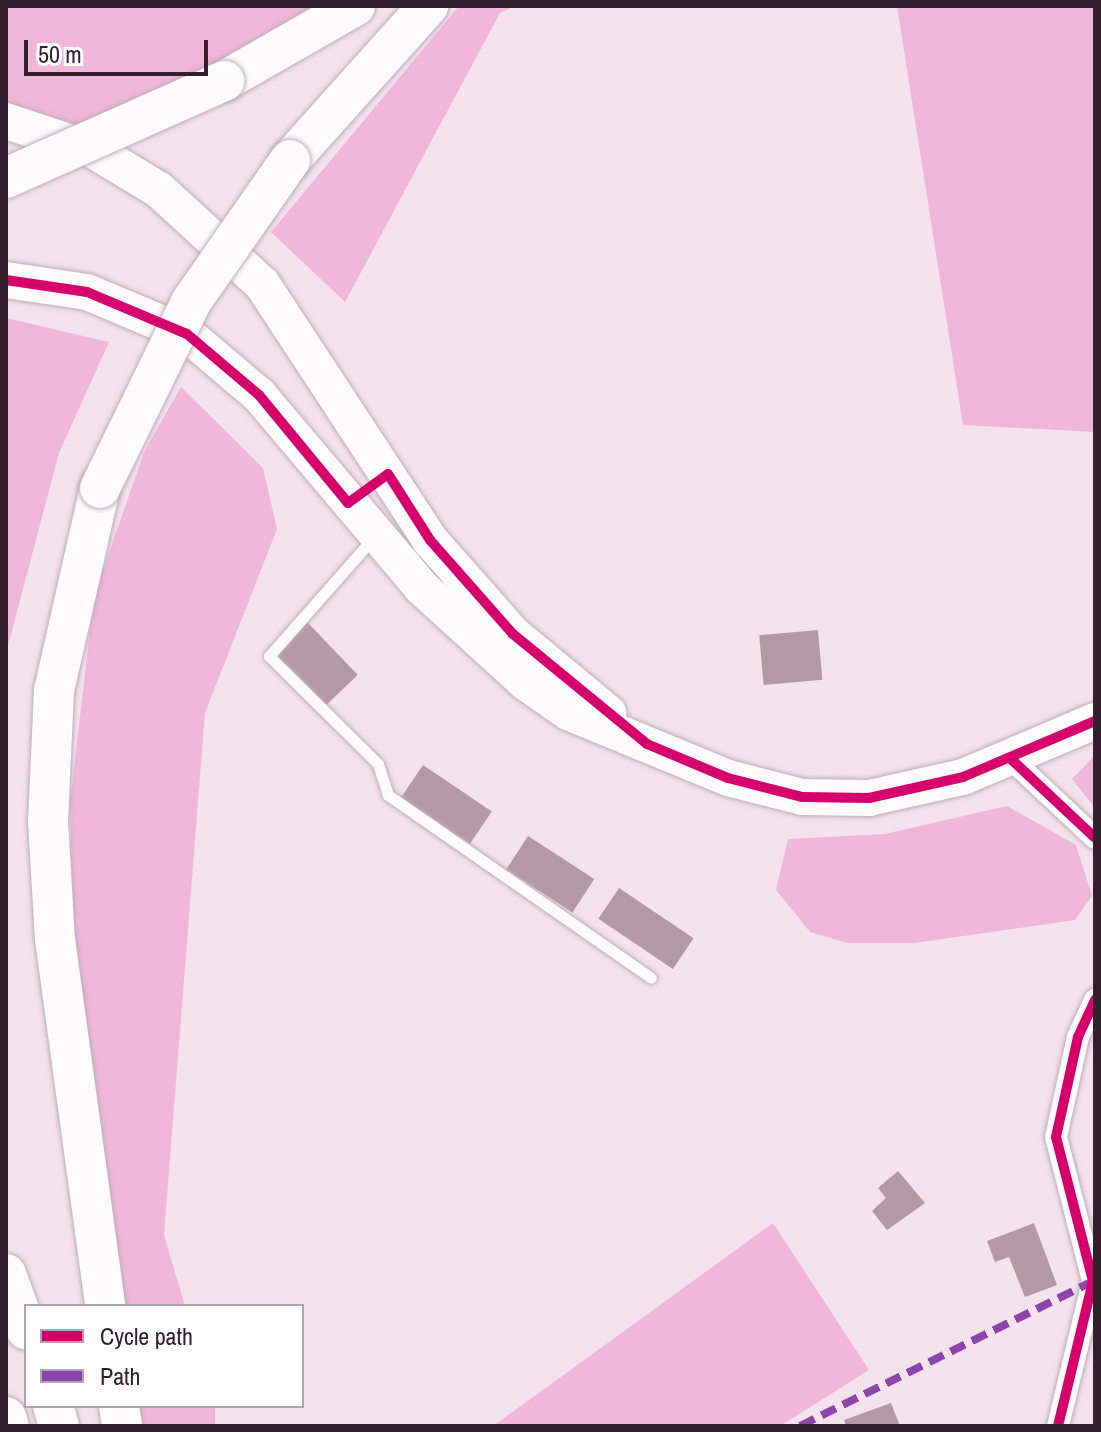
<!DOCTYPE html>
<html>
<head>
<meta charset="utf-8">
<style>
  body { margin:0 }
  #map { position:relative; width:1101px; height:1432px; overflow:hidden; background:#f4e2ed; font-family:"Archivo Narrow",sans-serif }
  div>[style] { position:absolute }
  .forest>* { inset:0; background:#efb6da; transform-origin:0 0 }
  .building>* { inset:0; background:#b399a4; transform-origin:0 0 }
  .roads { filter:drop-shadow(0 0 2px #bdacb6) drop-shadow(0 0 2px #bdacb6) }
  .service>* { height:11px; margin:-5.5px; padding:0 5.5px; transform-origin:5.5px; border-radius:5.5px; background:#fdfbfc }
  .minor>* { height:22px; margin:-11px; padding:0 11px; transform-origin:11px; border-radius:11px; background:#fdfbfc }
  .primary>* { height:36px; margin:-18px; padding:0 18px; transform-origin:18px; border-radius:18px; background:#fdfbfc }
  .motorway>* { height:40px; margin:-20px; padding:0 20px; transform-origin:20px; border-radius:20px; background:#fdfbfc }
  .bridges { filter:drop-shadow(0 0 2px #bdacb6) drop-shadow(0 0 2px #bdacb6) }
  .motorway-bridge>* { height:40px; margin:-20px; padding:0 20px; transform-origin:20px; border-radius:20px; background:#fdfbfc }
  .quiet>* { height:8px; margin-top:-4px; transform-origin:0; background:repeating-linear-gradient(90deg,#8e44ad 0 16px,transparent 0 24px) }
  .cycleway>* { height:10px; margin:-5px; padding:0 5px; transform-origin:5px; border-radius:5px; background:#d6006c }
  span { translate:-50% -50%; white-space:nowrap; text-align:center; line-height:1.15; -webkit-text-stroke:8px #fff; paint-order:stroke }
  .frame { position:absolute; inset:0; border:8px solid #34202c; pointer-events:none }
  .legend { position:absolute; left:24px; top:1304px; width:280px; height:104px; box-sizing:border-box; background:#fff; border:2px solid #aea6ab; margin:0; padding:10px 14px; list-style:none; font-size:24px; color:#34202c }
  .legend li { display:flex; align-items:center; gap:16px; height:40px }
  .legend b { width:40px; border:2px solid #aea6ab }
  .scale { position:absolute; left:24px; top:40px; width:184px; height:36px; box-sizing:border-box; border:4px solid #34202c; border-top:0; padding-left:10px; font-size:24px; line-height:28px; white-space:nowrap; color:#34202c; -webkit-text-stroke:6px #fff; paint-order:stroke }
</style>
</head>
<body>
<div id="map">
  <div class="forest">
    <i style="clip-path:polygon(329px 6px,81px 131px,6px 107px,8px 6px)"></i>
    <i style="clip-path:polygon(459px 6px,515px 6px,500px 13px,345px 302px,271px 232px)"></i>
    <i style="clip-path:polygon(897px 6px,1095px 6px,1095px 432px,963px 425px)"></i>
    <i style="clip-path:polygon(6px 318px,109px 342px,59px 453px,6px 653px)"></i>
    <i style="clip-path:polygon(181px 387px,263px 468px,277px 529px,205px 713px,164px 1235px,185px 1306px,124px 1306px,74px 943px,70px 803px,94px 595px,145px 450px)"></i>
    <i style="clip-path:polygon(1095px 755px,1095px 808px,1072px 779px)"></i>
    <i style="clip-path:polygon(1007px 806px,1076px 845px,1092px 896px,1075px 920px,914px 943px,847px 943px,810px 932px,776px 890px,788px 839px,885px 834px)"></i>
    <i style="clip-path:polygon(773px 1223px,869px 1370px,780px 1426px,493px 1426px)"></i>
    <i style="left:140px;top:1406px;width:75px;height:20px"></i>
  </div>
  <div class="building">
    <i style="left:305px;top:620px;width:76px;height:47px;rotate:46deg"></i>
    <i style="left:818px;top:630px;width:50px;height:59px;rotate:85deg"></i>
    <i style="left:423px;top:765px;width:83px;height:39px;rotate:34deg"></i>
    <i style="left:528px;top:836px;width:79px;height:40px;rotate:33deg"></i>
    <i style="left:619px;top:888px;width:90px;height:37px;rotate:34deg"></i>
    <i style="clip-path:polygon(898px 1171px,925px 1203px,887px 1230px,872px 1211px,886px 1198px,878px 1188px)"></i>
    <i style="clip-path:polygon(1034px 1223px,1057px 1285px,1025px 1297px,1009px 1257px,995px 1262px,987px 1241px)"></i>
    <i style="clip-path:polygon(891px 1403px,900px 1426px,846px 1426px,844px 1420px)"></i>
  </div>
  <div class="roads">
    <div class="service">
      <i style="left:374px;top:537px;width:159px;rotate:131.4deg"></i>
      <i style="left:269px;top:656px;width:153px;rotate:44.7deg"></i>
      <i style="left:378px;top:764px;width:33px;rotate:72deg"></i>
      <i style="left:388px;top:795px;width:320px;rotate:34.8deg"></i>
    </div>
    <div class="minor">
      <i style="left:1011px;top:759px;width:115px;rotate:43.2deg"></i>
      <i style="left:1058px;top:1426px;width:149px;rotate:-76.4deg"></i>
      <i style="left:1093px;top:1281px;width:149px;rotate:-104.4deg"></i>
      <i style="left:1056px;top:1137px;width:102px;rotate:-77.6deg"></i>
      <i style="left:1078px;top:1037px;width:41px;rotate:-65.3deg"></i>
    </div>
    <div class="primary">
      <i style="left:6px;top:121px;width:92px;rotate:18.4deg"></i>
      <i style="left:93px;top:150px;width:77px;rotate:31.2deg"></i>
      <i style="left:159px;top:190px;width:139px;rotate:42.4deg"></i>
      <i style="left:262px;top:284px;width:306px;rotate:56.7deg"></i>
      <i style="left:430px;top:540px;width:125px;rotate:48.6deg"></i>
      <i style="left:513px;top:634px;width:124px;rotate:39.7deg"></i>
      <i style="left:6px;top:280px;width:82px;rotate:8.4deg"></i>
      <i style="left:87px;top:292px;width:108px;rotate:22.8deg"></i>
      <i style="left:187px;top:334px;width:94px;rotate:40.3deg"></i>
      <i style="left:259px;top:395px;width:251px;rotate:49.8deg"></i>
      <i style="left:421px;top:587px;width:141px;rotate:42.4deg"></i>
      <i style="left:525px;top:682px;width:52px;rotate:34.9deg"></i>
      <i style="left:568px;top:712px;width:173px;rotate:22.4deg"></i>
      <i style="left:728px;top:778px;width:76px;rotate:14.4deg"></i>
      <i style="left:802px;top:797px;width:67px;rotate:0.9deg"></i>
      <i style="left:869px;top:798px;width:96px;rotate:-12.6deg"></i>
      <i style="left:963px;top:777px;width:143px;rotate:-23deg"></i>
    </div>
    <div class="motorway">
      <i style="left:224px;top:81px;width:151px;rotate:-29.8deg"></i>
      <i style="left:290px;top:160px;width:207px;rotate:-48.1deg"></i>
      <i style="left:100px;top:488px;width:207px;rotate:102.8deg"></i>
      <i style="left:54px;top:690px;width:132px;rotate:92.6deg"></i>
      <i style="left:48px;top:822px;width:117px;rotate:86.6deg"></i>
      <i style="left:55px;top:939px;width:370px;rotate:82.2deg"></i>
      <i style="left:6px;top:1274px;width:59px;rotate:70deg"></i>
      <i style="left:53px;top:1406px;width:21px;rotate:73deg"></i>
      <i style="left:119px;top:1406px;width:20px;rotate:81deg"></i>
      <i style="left:6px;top:1417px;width:9px;rotate:72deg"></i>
    </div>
  </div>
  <div class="bridges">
    <div class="motorway-bridge">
      <i style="left:6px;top:178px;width:239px;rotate:-24deg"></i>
      <i style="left:100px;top:488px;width:207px;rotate:-63.9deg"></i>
      <i style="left:191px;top:302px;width:173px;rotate:-55.1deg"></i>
    </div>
  </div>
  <div class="quiet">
    <i style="left:800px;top:1426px;width:327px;rotate:-26.3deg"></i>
  </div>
  <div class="cycleway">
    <i style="left:6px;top:280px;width:82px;rotate:8.4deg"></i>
    <i style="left:87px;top:292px;width:108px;rotate:22.8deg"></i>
    <i style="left:187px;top:334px;width:94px;rotate:40.3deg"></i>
    <i style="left:259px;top:395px;width:140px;rotate:50.5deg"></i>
    <i style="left:348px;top:503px;width:49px;rotate:-35.9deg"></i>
    <i style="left:388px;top:474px;width:78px;rotate:57.5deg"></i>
    <i style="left:430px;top:540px;width:125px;rotate:48.6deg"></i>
    <i style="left:513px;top:634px;width:173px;rotate:39.4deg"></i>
    <i style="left:647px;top:744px;width:88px;rotate:22.8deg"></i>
    <i style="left:728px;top:778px;width:76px;rotate:14.4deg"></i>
    <i style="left:802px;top:797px;width:67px;rotate:0.9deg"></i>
    <i style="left:869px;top:798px;width:96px;rotate:-12.6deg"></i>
    <i style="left:963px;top:777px;width:143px;rotate:-23deg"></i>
    <i style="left:1011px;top:759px;width:115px;rotate:43.2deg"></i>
    <i style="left:1058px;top:1426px;width:149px;rotate:-76.4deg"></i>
    <i style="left:1093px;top:1281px;width:149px;rotate:-104.4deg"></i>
    <i style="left:1056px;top:1137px;width:102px;rotate:-77.6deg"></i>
    <i style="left:1078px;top:1037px;width:41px;rotate:-65.3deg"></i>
  </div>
  <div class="frame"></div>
  <ul class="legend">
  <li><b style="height:10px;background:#d6006c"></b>Cycle path</li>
  <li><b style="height:10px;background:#8e44ad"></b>Path</li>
  </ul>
  <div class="scale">50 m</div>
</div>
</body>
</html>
